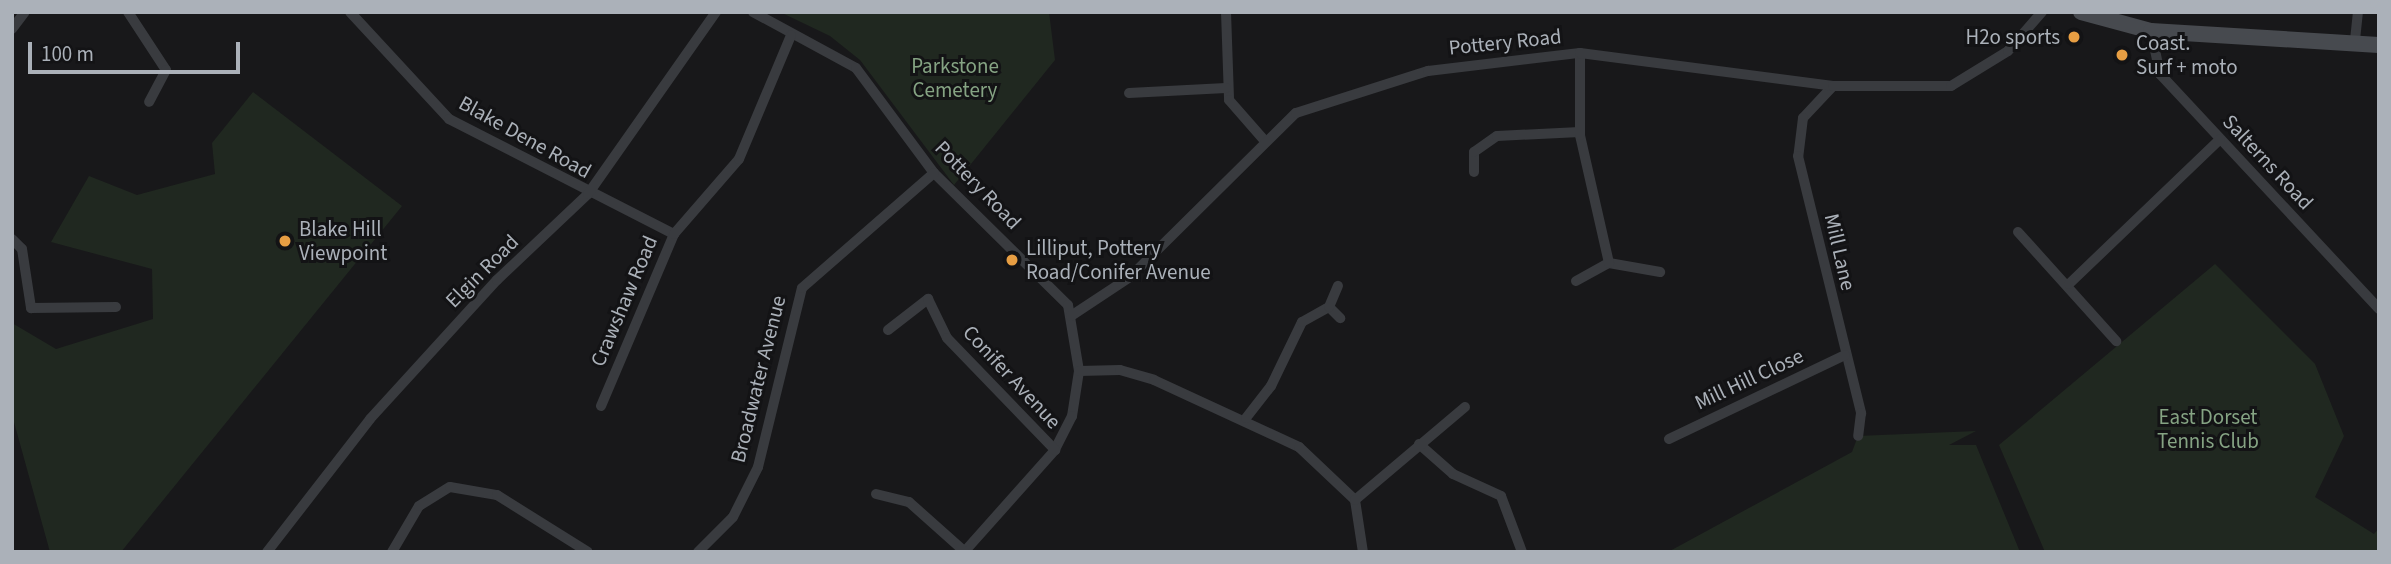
<!DOCTYPE html>
<html>
<head>
<meta charset="utf-8">
<style>
  body { margin:0 }
  #map { position:relative; width:2391px; height:564px; overflow:hidden; background:#18181a; font-family:"Source Sans 3",sans-serif }
  div>[style] { position:absolute }
  .green>* { inset:0; background:#202820 }
  .minor>* { height:10px; margin:-5px; padding:0 5px; transform-origin:5px; border-radius:5px; background:#393b3f }
  .secondary>* { height:16px; margin:-8px; padding:0 8px; transform-origin:8px; border-radius:8px; background:#474a4f }
  .dots>* { width:19px; height:19px; translate:-50% -50%; box-sizing:border-box; border:4px solid #131315; border-radius:50% }
  span { translate:-50% -50%; white-space:nowrap; text-align:center; line-height:1.15; -webkit-text-stroke:6px #131315; paint-order:stroke }
  .poi-label { font-size:21px; color:#abb1b9 }
  .right { translate:-100% -50%; text-align:right }
  .left { translate:0 -50%; text-align:left }
  .street-label { font-size:21px; color:#abb1b9 }
  .park-label { font-size:21px; color:#85a383 }
  .frame { position:absolute; inset:0; border:14px solid #abb1b9; pointer-events:none }
  .scale { position:absolute; left:28px; top:42px; width:212px; height:32px; box-sizing:border-box; border:4px solid #abb1b9; border-top:0; padding-left:9px; font-size:21px; line-height:24px; white-space:nowrap; color:#abb1b9; -webkit-text-stroke:5px #131315; paint-order:stroke }
</style>
</head>
<body>
<div id="map">
  <div class="green">
    <i style="clip-path:polygon(780px 12px,1049px 12px,1055px 60px,954px 185px,860px 60px,830px 36px)"></i>
    <i style="clip-path:polygon(253px 92px,402px 206px,121px 552px,50px 552px,12px 415px,12px 323px,56px 349px,153px 319px,152px 269px,51px 242px,89px 176px,137px 195px,215px 174px,212px 143px)"></i>
    <i style="clip-path:polygon(2215px 264px,2315px 364px,2344px 436px,2315px 497px,2374px 534px,2379px 528px,2379px 552px,2045px 552px,1999px 445px)"></i>
    <i style="clip-path:polygon(1976px 431px,1949px 445px,1976px 445px,2020px 552px,1668px 552px,1852px 452px,1858px 436px)"></i>
  </div>
  <div class="minor">
    <i style="left:128px;top:12px;width:69px;rotate:56.8deg"></i>
    <i style="left:166px;top:70px;width:36px;rotate:118deg"></i>
    <i style="left:350px;top:12px;width:146px;rotate:47.2deg"></i>
    <i style="left:449px;top:119px;width:253px;rotate:27.1deg"></i>
    <i style="left:753px;top:12px;width:117px;rotate:28.5deg"></i>
    <i style="left:856px;top:68px;width:131px;rotate:53.4deg"></i>
    <i style="left:934px;top:173px;width:188px;rotate:44.6deg"></i>
    <i style="left:1068px;top:305px;width:67px;rotate:80.5deg"></i>
    <i style="left:1079px;top:371px;width:46px;rotate:98.8deg"></i>
    <i style="left:1072px;top:416px;width:38px;rotate:117deg"></i>
    <i style="left:1055px;top:450px;width:137px;rotate:131.7deg"></i>
    <i style="left:1226px;top:12px;width:88px;rotate:88deg"></i>
    <i style="left:1229px;top:100px;width:53px;rotate:48.8deg"></i>
    <i style="left:12px;top:29px;width:21px;rotate:-53deg"></i>
    <i style="left:2151px;top:31px;width:44px;rotate:78.2deg"></i>
    <i style="left:2160px;top:74px;width:321px;rotate:47deg"></i>
    <i style="left:2355px;top:40px;width:28px;rotate:-84deg"></i>
    <i style="left:1833px;top:86px;width:44px;rotate:133.2deg"></i>
    <i style="left:1803px;top:118px;width:38px;rotate:97deg"></i>
    <i style="left:1798px;top:156px;width:265px;rotate:76.2deg"></i>
    <i style="left:1861px;top:413px;width:23px;rotate:97deg"></i>
    <i style="left:1129px;top:93px;width:97px;rotate:-3deg"></i>
    <i style="left:1474px;top:172px;width:20px;rotate:-90deg"></i>
    <i style="left:1474px;top:152px;width:28px;rotate:-35deg"></i>
    <i style="left:1497px;top:136px;width:83px;rotate:-2.8deg"></i>
    <i style="left:2018px;top:232px;width:147px;rotate:48deg"></i>
    <i style="left:12px;top:239px;width:14px;rotate:45deg"></i>
    <i style="left:22px;top:249px;width:60px;rotate:81.3deg"></i>
    <i style="left:31px;top:308px;width:85px;rotate:-0.7deg"></i>
    <i style="left:1609px;top:263px;width:52px;rotate:10deg"></i>
    <i style="left:1576px;top:281px;width:38px;rotate:-29deg"></i>
    <i style="left:1609px;top:263px;width:131px;rotate:-102.8deg"></i>
    <i style="left:1580px;top:135px;width:82px;rotate:-90deg"></i>
    <i style="left:2069px;top:284px;width:209px;rotate:-43.8deg"></i>
    <i style="left:1329px;top:307px;width:16px;rotate:45deg"></i>
    <i style="left:1071px;top:316px;width:71px;rotate:-33.5deg"></i>
    <i style="left:1130px;top:277px;width:233px;rotate:-44.7deg"></i>
    <i style="left:1296px;top:113px;width:139px;rotate:-17.7deg"></i>
    <i style="left:1428px;top:71px;width:153px;rotate:-6.8deg"></i>
    <i style="left:1580px;top:53px;width:255px;rotate:7.4deg"></i>
    <i style="left:1833px;top:86px;width:118px"></i>
    <i style="left:1951px;top:86px;width:67px;rotate:-31.6deg"></i>
    <i style="left:2008px;top:51px;width:52px;rotate:-48.9deg"></i>
    <i style="left:888px;top:330px;width:51px;rotate:-37.8deg"></i>
    <i style="left:928px;top:299px;width:43px;rotate:64deg"></i>
    <i style="left:947px;top:338px;width:156px;rotate:46deg"></i>
    <i style="left:1079px;top:371px;width:41px;rotate:-1.4deg"></i>
    <i style="left:1120px;top:370px;width:35px;rotate:16deg"></i>
    <i style="left:1154px;top:380px;width:160px;rotate:24.8deg"></i>
    <i style="left:1299px;top:447px;width:77px;rotate:43.4deg"></i>
    <i style="left:1355px;top:500px;width:53px;rotate:81.3deg"></i>
    <i style="left:601px;top:406px;width:187px;rotate:-67deg"></i>
    <i style="left:674px;top:234px;width:99px;rotate:-49.1deg"></i>
    <i style="left:739px;top:159px;width:134px;rotate:-67.2deg"></i>
    <i style="left:1246px;top:418px;width:41px;rotate:-52deg"></i>
    <i style="left:1271px;top:386px;width:71px;rotate:-64.2deg"></i>
    <i style="left:1302px;top:322px;width:31px;rotate:-29deg"></i>
    <i style="left:1329px;top:307px;width:23px;rotate:-67deg"></i>
    <i style="left:1669px;top:439px;width:195px;rotate:-25.5deg"></i>
    <i style="left:1419px;top:444px;width:45px;rotate:41.4deg"></i>
    <i style="left:1453px;top:474px;width:53px;rotate:24.6deg"></i>
    <i style="left:1501px;top:496px;width:60px;rotate:69.4deg"></i>
    <i style="left:876px;top:494px;width:34px;rotate:14deg"></i>
    <i style="left:909px;top:502px;width:74px;rotate:41.7deg"></i>
    <i style="left:1355px;top:500px;width:144px;rotate:-40.2deg"></i>
    <i style="left:267px;top:552px;width:168px;rotate:-52.2deg"></i>
    <i style="left:370px;top:419px;width:188px;rotate:-47.6deg"></i>
    <i style="left:497px;top:280px;width:125px;rotate:-43.4deg"></i>
    <i style="left:588px;top:194px;width:223px;rotate:-54.9deg"></i>
    <i style="left:392px;top:552px;width:53px;rotate:-59.6deg"></i>
    <i style="left:419px;top:506px;width:36px;rotate:-32deg"></i>
    <i style="left:450px;top:487px;width:48px;rotate:9.7deg"></i>
    <i style="left:497px;top:495px;width:107px;rotate:32.1deg"></i>
    <i style="left:698px;top:552px;width:49px;rotate:-45deg"></i>
    <i style="left:733px;top:517px;width:56px;rotate:-63.4deg"></i>
    <i style="left:758px;top:467px;width:184px;rotate:-76.2deg"></i>
    <i style="left:802px;top:288px;width:175px;rotate:-41.1deg"></i>
  </div>
  <div class="secondary">
    <i style="left:2081px;top:12px;width:73px;rotate:15.2deg"></i>
    <i style="left:2151px;top:31px;width:228px;rotate:3.5deg"></i>
  </div>
  <div class="dots">
    <i style="left:2074px;top:37px;background:#e79e43"></i>
    <i style="left:2122px;top:55px;background:#e79e43"></i>
    <i style="left:285px;top:241px;background:#e79e43"></i>
    <i style="left:1012px;top:260px;background:#e79e43"></i>
  </div>
  <div class="poi-label">
    <span class="right" style="left:2060px;top:37px">H2o sports</span>
    <span class="left" style="left:2136px;top:55px">Coast.<br>Surf + moto</span>
    <span class="left" style="left:299px;top:241px">Blake Hill<br>Viewpoint</span>
    <span class="left" style="left:1026px;top:260px">Lilliput, Pottery<br>Road/Conifer Avenue</span>
  </div>
  <div class="street-label">
    <span style="left:1505px;top:42px;rotate:-6deg">Pottery Road</span>
    <span style="left:525px;top:137px;rotate:29deg">Blake Dene Road</span>
    <span style="left:2268px;top:162px;rotate:47deg">Salterns Road</span>
    <span style="left:978px;top:185px;rotate:46deg">Pottery Road</span>
    <span style="left:1840px;top:252px;rotate:77deg">Mill Lane</span>
    <span style="left:482px;top:271px;rotate:-45deg">Elgin Road</span>
    <span style="left:624px;top:301px;rotate:-67deg">Crawshaw Road</span>
    <span style="left:1012px;top:377px;rotate:47deg">Conifer Avenue</span>
    <span style="left:758px;top:379px;rotate:-76deg">Broadwater Avenue</span>
    <span style="left:1749px;top:379px;rotate:-25deg">Mill Hill Close</span>
  </div>
  <div class="park-label">
    <span style="left:955px;top:78px">Parkstone<br>Cemetery</span>
    <span style="left:2208px;top:429px">East Dorset<br>Tennis Club</span>
  </div>
  <div class="frame"></div>
  <div class="scale">100 m</div>
</div>
</body>
</html>
